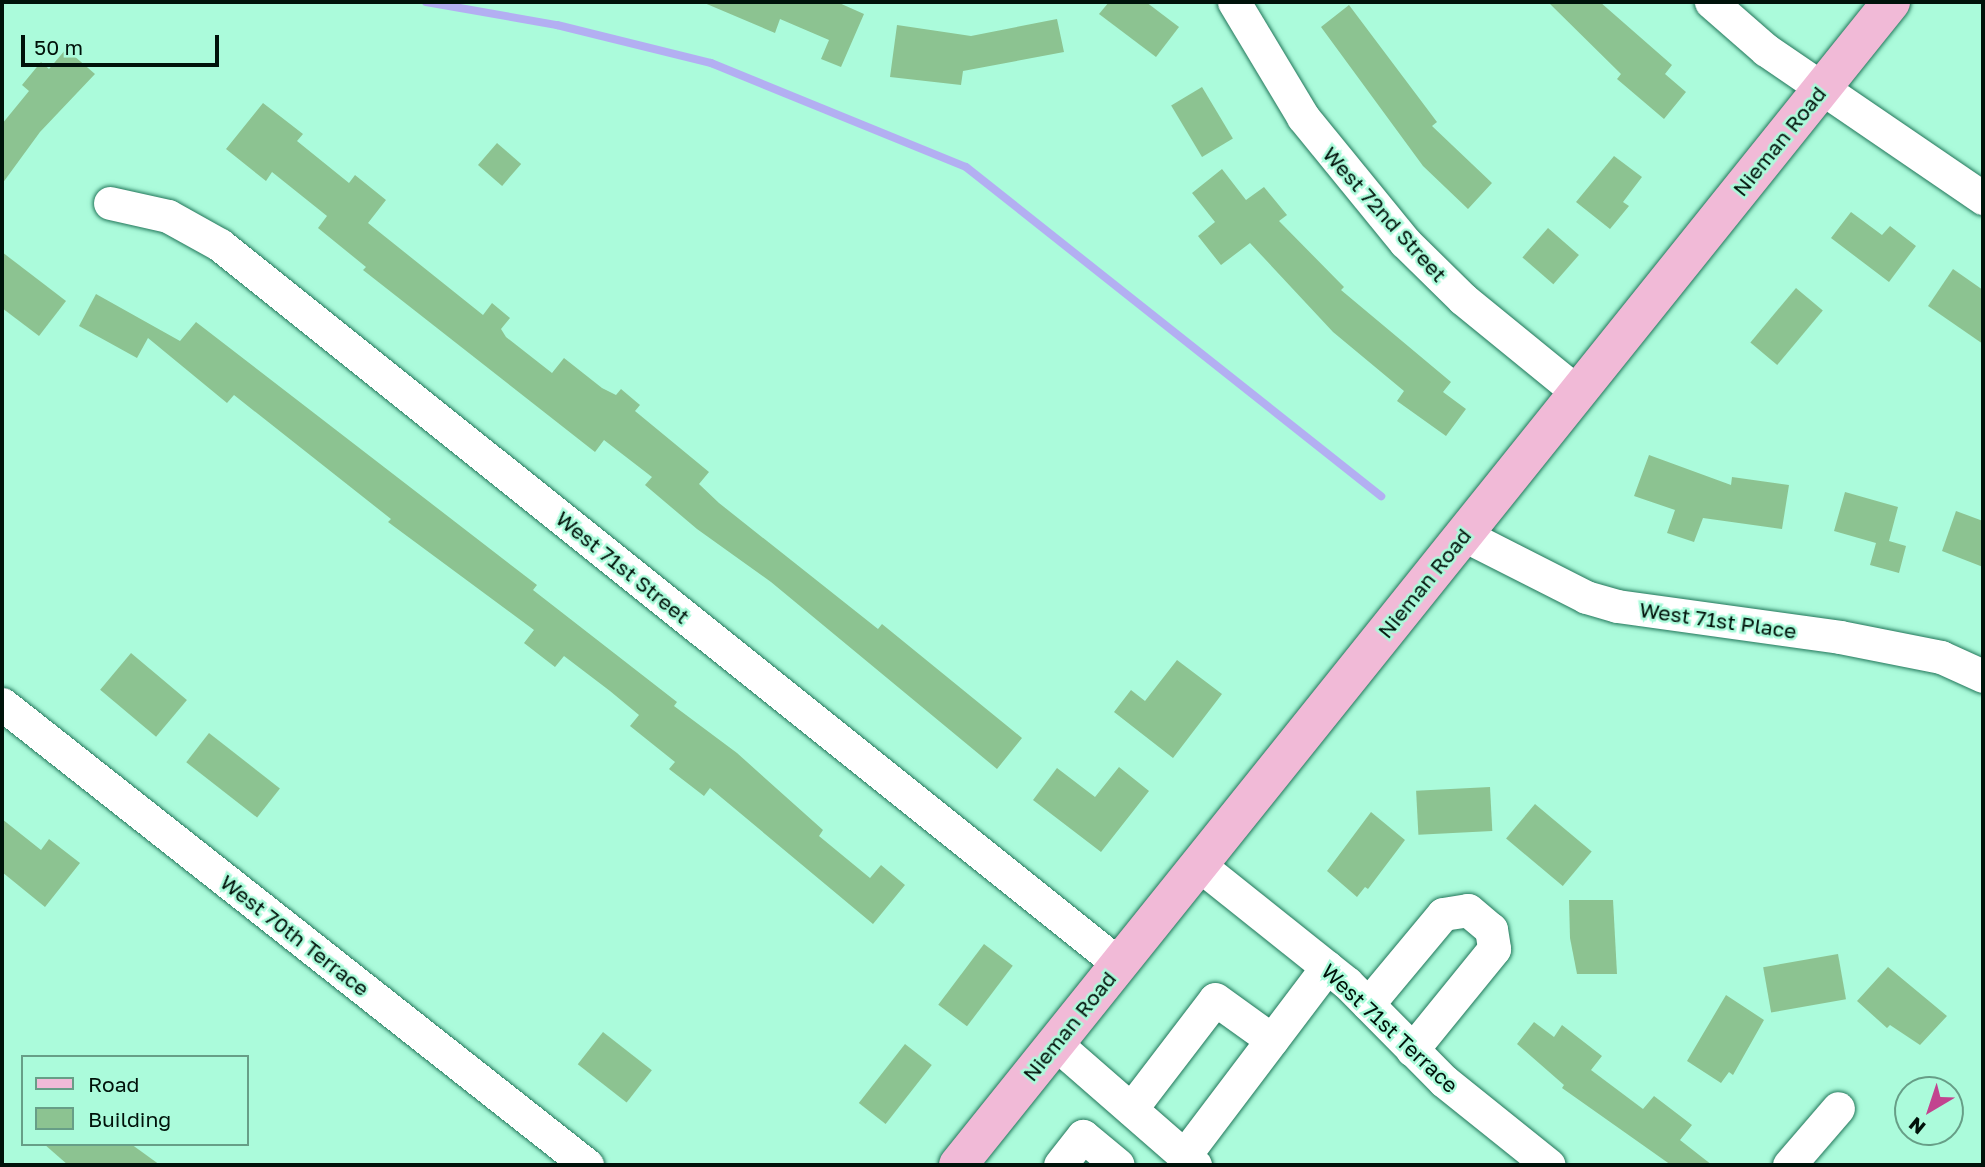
<!DOCTYPE html>
<html>
<head>
<meta charset="utf-8">
<style>
  body { margin:0 }
  #map { position:relative; width:1985px; height:1167px; overflow:hidden; background:#abfbdb; font-family:"Golos Text",sans-serif }
  div>[style] { position:absolute }
  .stream>* { height:8px; margin:-4px; padding:0 4px; transform-origin:4px; border-radius:4px; background:#b3aff2 }
  .building>* { inset:0; background:#8cc391; transform-origin:0 0 }
  .roads { filter:drop-shadow(0 0 2px #22765a) drop-shadow(0 0 2px #22765a) }
  .minor>* { height:33px; margin:-16.5px; padding:0 16.5px; transform-origin:16.5px; border-radius:16.5px; background:#fff }
  .major>* { height:38px; margin:-19px; padding:0 19px; transform-origin:19px; border-radius:19px; background:#f1bad7 }
  span { translate:-50% -50%; white-space:nowrap; text-align:center; line-height:1.15; -webkit-text-stroke:5px #abfbdb; paint-order:stroke }
  .street-label { font-size:21px; color:#00120a }
  .frame { position:absolute; inset:0; border:4px solid #00120a; pointer-events:none }
  .legend { position:absolute; left:21px; top:1055px; width:228px; height:91px; box-sizing:border-box; background:#abfbdb; border:2px solid #679e87; margin:0; padding:9px 12px; list-style:none; font-size:21px; color:#00120a }
  .legend li { display:flex; align-items:center; gap:14px; height:35px }
  .legend b { width:35px; border:2px solid #679e87 }
  .north { position:absolute; left:1894px; top:1076px; width:70px; height:70px; box-sizing:border-box; background:#abfbdb; border:2px solid #679e87; border-radius:50%; rotate:219deg; font-size:19px; font-weight:700; line-height:28px; text-align:center; color:#00120a }
  .north::after { content:''; display:block; margin:auto; width:24px; height:32px; background:#c2438f; clip-path:polygon(50% 0,100% 100%,50% 72%,0 100%) }
  .scale { position:absolute; left:21px; top:35px; width:198px; height:32px; box-sizing:border-box; border:4px solid #00120a; border-top:0; padding-left:9px; font-size:21px; line-height:24px; white-space:nowrap; color:#00120a; -webkit-text-stroke:5px #abfbdb; paint-order:stroke }
</style>
</head>
<body>
<div id="map">
  <div class="stream">
    <i style="left:426px;top:2px;width:133px;rotate:10deg"></i>
    <i style="left:557px;top:25px;width:159px;rotate:13.9deg"></i>
    <i style="left:711px;top:63px;width:275px;rotate:22.2deg"></i>
    <i style="left:966px;top:167px;width:530px;rotate:38.41deg"></i>
  </div>
  <div class="building">
    <i style="clip-path:polygon(702px 2px,837px 2px,864px 14px,841px 67px,821px 59px,829px 40px,780px 19px,775px 33px)"></i>
    <i style="clip-path:polygon(1109px 2px,1146px 2px,1179px 27px,1156px 57px,1099px 14px)"></i>
    <i style="clip-path:polygon(1548px 2px,1600px 2px,1672px 65px,1665px 74px,1686px 92px,1664px 119px,1617px 79px,1621px 74px)"></i>
    <i style="clip-path:polygon(1349px 5px,1437px 122px,1432px 126px,1492px 183px,1468px 209px,1423px 166px,1321px 27px)"></i>
    <i style="clip-path:polygon(1057px 19px,1064px 52px,963px 71px,961px 85px,890px 77px,897px 25px,971px 36px)"></i>
    <i style="clip-path:polygon(66px 49px,95px 74px,40px 132px,2px 184px,2px 124px,29px 91px,22px 85px,41px 62px,49px 69px)"></i>
    <i style="left:1202px;top:87px;width:60px;height:36px;rotate:59deg"></i>
    <i style="clip-path:polygon(263px 103px,303px 134px,297px 141px,349px 183px,355px 175px,386px 200px,368px 223px,483px 315px,492px 303px,510px 318px,501px 329px,506px 337px,552px 373px,564px 358px,602px 388px,616px 395px,621px 389px,640px 405px,635px 411px,709px 472px,699px 484px,719px 503px,878px 629px,882px 624px,1022px 738px,997px 769px,771px 582px,697px 529px,645px 485px,652px 477px,604px 440px,595px 452px,363px 270px,366px 267px,318px 228px,327px 216px,272px 172px,266px 181px,226px 149px)"></i>
    <i style="left:497px;top:143px;width:32px;height:29px;rotate:41deg"></i>
    <i style="clip-path:polygon(1614px 156px,1642px 177px,1623px 202px,1629px 206px,1610px 229px,1576px 202px)"></i>
    <i style="clip-path:polygon(1222px 169px,1246px 200px,1264px 187px,1287px 215px,1279px 221px,1344px 287px,1341px 290px,1451px 382px,1443px 392px,1466px 409px,1446px 436px,1397px 401px,1404px 391px,1333px 332px,1250px 243px,1221px 265px,1198px 236px,1215px 222px,1192px 193px)"></i>
    <i style="clip-path:polygon(1851px 212px,1882px 235px,1890px 226px,1916px 246px,1889px 282px,1831px 238px)"></i>
    <i style="left:1548px;top:228px;width:41px;height:39px;rotate:41deg"></i>
    <i style="clip-path:polygon(2px 252px,66px 301px,39px 336px,2px 308px)"></i>
    <i style="clip-path:polygon(1953px 269px,1983px 290px,1983px 344px,1928px 306px)"></i>
    <i style="left:1796px;top:288px;width:35px;height:71px;rotate:40deg"></i>
    <i style="clip-path:polygon(96px 294px,180px 341px,196px 322px,537px 585px,533px 590px,677px 702px,674px 706px,737px 753px,823px 830px,819px 836px,870px 878px,881px 865px,905px 885px,873px 924px,710px 788px,704px 796px,669px 769px,675px 762px,630px 726px,639px 715px,610px 691px,564px 656px,555px 667px,524px 643px,534px 630px,388px 522px,391px 519px,234px 395px,227px 403px,148px 338px,137px 358px,79px 326px)"></i>
    <i style="clip-path:polygon(1649px 455px,1731px 485px,1732px 477px,1789px 485px,1782px 529px,1703px 518px,1694px 542px,1667px 533px,1675px 510px,1634px 496px)"></i>
    <i style="clip-path:polygon(1845px 492px,1898px 507px,1889px 541px,1906px 546px,1899px 573px,1870px 565px,1876px 543px,1834px 531px)"></i>
    <i style="clip-path:polygon(1956px 511px,1983px 521px,1983px 567px,1942px 551px)"></i>
    <i style="left:131px;top:653px;width:73px;height:48px;rotate:40deg"></i>
    <i style="clip-path:polygon(1177px 660px,1222px 694px,1173px 758px,1114px 712px,1131px 690px,1145px 701px)"></i>
    <i style="left:209px;top:733px;width:90px;height:37px;rotate:38deg"></i>
    <i style="clip-path:polygon(1119px 767px,1149px 791px,1101px 852px,1033px 800px,1057px 768px,1095px 797px)"></i>
    <i style="left:1490px;top:787px;width:44px;height:74px;rotate:87deg"></i>
    <i style="left:1535px;top:804px;width:74px;height:45px;rotate:40deg"></i>
    <i style="clip-path:polygon(1371px 812px,1405px 840px,1368px 889px,1365px 887px,1357px 897px,1327px 871px)"></i>
    <i style="clip-path:polygon(2px 819px,41px 850px,49px 839px,80px 863px,45px 907px,2px 872px)"></i>
    <i style="clip-path:polygon(1569px 900px,1613px 900px,1617px 974px,1577px 974px,1570px 938px)"></i>
    <i style="left:984px;top:944px;width:36px;height:76px;rotate:37deg"></i>
    <i style="left:1838px;top:954px;width:46px;height:76px;rotate:80deg"></i>
    <i style="clip-path:polygon(1888px 967px,1947px 1016px,1920px 1045px,1890px 1025px,1887px 1028px,1857px 1001px)"></i>
    <i style="clip-path:polygon(1726px 995px,1764px 1020px,1733px 1075px,1729px 1072px,1721px 1083px,1687px 1061px)"></i>
    <i style="clip-path:polygon(1534px 1022px,1554px 1037px,1562px 1025px,1602px 1056px,1591px 1070px,1643px 1109px,1654px 1096px,1692px 1125px,1680px 1140px,1712px 1165px,1671px 1165px,1562px 1088px,1564px 1085px,1517px 1044px)"></i>
    <i style="left:603px;top:1032px;width:62px;height:41px;rotate:38deg"></i>
    <i style="left:905px;top:1044px;width:34px;height:75px;rotate:38deg"></i>
    <i style="clip-path:polygon(44px 1144px,131px 1144px,160px 1165px,68px 1165px)"></i>
  </div>
  <div class="roads">
    <div class="minor">
      <i style="left:1234px;top:2px;width:134px;rotate:59deg"></i>
      <i style="left:1303px;top:117px;width:161px;rotate:50.8deg"></i>
      <i style="left:1405px;top:242px;width:81px;rotate:44.5deg"></i>
      <i style="left:1463px;top:299px;width:146px;rotate:39.2deg"></i>
      <i style="left:1711px;top:2px;width:73px;rotate:41.1deg"></i>
      <i style="left:1766px;top:50px;width:263px;rotate:34.3deg"></i>
      <i style="left:110px;top:203px;width:59px;rotate:12.6deg"></i>
      <i style="left:168px;top:216px;width:60px;rotate:29.1deg"></i>
      <i style="left:220px;top:245px;width:1151px;rotate:38.65deg"></i>
      <i style="left:1462px;top:534px;width:139px;rotate:26.9deg"></i>
      <i style="left:1586px;top:597px;width:32px;rotate:16deg"></i>
      <i style="left:1617px;top:606px;width:225px;rotate:7.9deg"></i>
      <i style="left:1840px;top:637px;width:103px;rotate:11.2deg"></i>
      <i style="left:1941px;top:657px;width:46px;rotate:24.3deg"></i>
      <i style="left:2px;top:704px;width:745px;rotate:38.24deg"></i>
      <i style="left:1199px;top:865px;width:189px;rotate:38.6deg"></i>
      <i style="left:1347px;top:983px;width:138px;rotate:45.3deg"></i>
      <i style="left:1444px;top:1081px;width:134px;rotate:38.7deg"></i>
      <i style="left:1368px;top:1004px;width:117px;rotate:-50.2deg"></i>
      <i style="left:1443px;top:914px;width:25px;rotate:-9deg"></i>
      <i style="left:1468px;top:910px;width:30px;rotate:40deg"></i>
      <i style="left:1491px;top:929px;width:20px;rotate:81deg"></i>
      <i style="left:1494px;top:949px;width:130px;rotate:129.1deg"></i>
      <i style="left:1055px;top:1043px;width:186px;rotate:41.1deg"></i>
      <i style="left:1131px;top:1109px;width:138px;rotate:-52.6deg"></i>
      <i style="left:1215px;top:999px;width:70px;rotate:35.7deg"></i>
      <i style="left:1184px;top:1156px;width:237px;rotate:-52.9deg"></i>
      <i style="left:1060px;top:1165px;width:37px;rotate:-52deg"></i>
      <i style="left:1083px;top:1136px;width:45px;rotate:39.6deg"></i>
      <i style="left:1789px;top:1165px;width:75px;rotate:-49.3deg"></i>
    </div>
    <div class="major">
      <i style="left:958px;top:1165px;width:1491px;rotate:-51.26deg"></i>
    </div>
  </div>
  <div class="street-label">
    <span style="left:1779px;top:141px;rotate:-51deg">Nieman Road</span>
    <span style="left:1385px;top:214px;rotate:48deg">West 72nd Street</span>
    <span style="left:623px;top:567px;rotate:39deg">West 71st Street</span>
    <span style="left:1424px;top:583px;rotate:-51deg">Nieman Road</span>
    <span style="left:1718px;top:620px;rotate:8deg">West 71st Place</span>
    <span style="left:295px;top:935px;rotate:38deg">West 70th Terrace</span>
    <span style="left:1069px;top:1026px;rotate:-51deg">Nieman Road</span>
    <span style="left:1390px;top:1028px;rotate:43deg">West 71st Terrace</span>
  </div>
  <div class="frame"></div>
  <ul class="legend">
  <li><b style="height:9px;background:#f1bad7"></b>Road</li>
  <li><b style="height:19px;background:#8cc391"></b>Building</li>
  </ul>
  <div class="north">N</div>
  <div class="scale">50 m</div>
</div>
</body>
</html>
